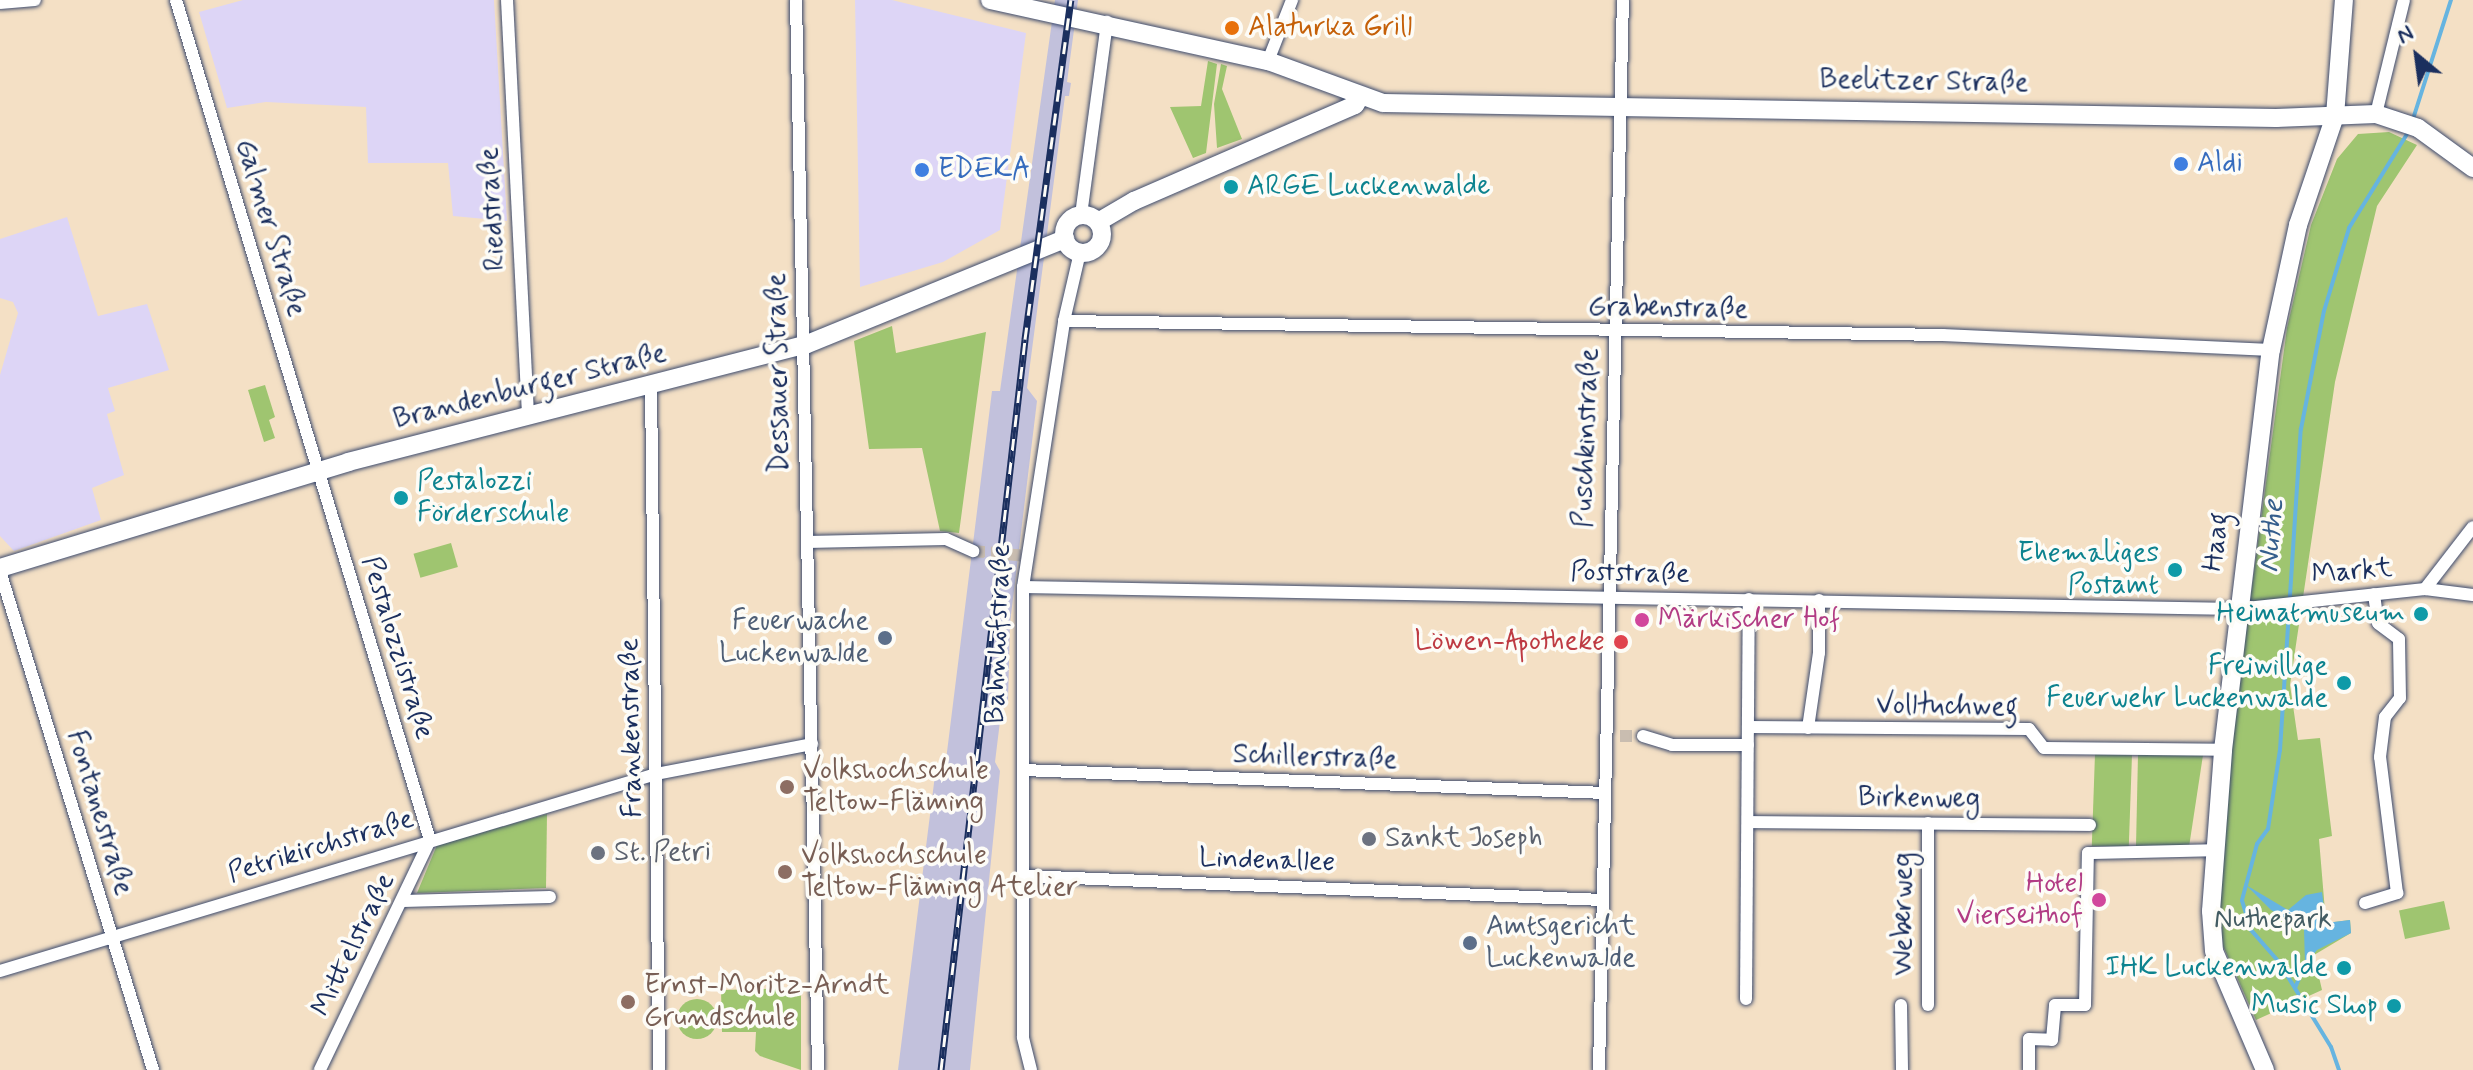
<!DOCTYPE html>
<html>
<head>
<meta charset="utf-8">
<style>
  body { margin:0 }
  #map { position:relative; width:2473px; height:1070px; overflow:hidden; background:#f4e0c5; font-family:Mynerve,sans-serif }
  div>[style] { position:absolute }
  .built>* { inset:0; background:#ddd5f6 }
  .industrial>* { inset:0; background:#c2c1dc }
  .green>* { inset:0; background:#9fc570; transform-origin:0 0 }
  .round { border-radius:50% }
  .water>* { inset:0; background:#66b4e0 }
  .stream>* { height:4px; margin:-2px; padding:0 2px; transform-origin:2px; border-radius:2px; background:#66b4e0 }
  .street-tunnel>* { height:12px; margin-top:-6px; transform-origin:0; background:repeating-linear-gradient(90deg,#c9bdb0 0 12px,transparent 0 18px) }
  .roads { filter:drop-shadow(0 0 2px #3c4a6d) drop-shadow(0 0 2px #3c4a6d) }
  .street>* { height:12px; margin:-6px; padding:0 6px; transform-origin:6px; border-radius:6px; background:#fff }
  .secondary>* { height:18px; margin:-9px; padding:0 9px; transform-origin:9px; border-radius:9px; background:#fff }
  .secondary>.ring { margin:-9px; padding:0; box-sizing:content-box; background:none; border:18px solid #fff; border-radius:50% }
  .rail>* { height:7px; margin-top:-3.5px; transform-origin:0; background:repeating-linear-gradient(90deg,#fdfcf7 0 12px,#1b2f5e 0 24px); box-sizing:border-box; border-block:2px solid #1b2f5e }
  .dots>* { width:22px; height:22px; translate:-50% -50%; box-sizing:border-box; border:4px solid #fdfcf7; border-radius:50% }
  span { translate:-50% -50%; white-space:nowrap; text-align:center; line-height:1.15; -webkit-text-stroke:7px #fdfcf7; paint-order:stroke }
  .food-label { font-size:28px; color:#c56008 }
  .left { translate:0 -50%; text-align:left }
  .street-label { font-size:28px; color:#1b2f5e }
  .shop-label { font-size:28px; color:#366cbe }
  .culture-label { font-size:28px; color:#0d838f }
  .right { translate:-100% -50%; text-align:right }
  .hotel-label { font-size:28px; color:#b23c85 }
  .service-label { font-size:28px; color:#4e5e75 }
  .health-label { font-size:28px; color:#be3a42 }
  .education-label { font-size:28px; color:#785e54 }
  .worship-label { font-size:28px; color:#5b616d }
  .park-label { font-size:28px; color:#435c63 }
  .water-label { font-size:30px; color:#355e8c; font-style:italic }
  .north { position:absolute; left:2377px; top:16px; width:80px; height:80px; -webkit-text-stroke:6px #fdfcf7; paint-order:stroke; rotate:331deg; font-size:22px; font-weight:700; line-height:32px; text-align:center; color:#1b2f5e }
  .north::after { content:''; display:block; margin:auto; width:28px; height:36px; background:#1b2f5e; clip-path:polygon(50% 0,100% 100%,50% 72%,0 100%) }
</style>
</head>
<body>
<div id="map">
  <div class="built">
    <i style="clip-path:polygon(243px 0,494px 0,507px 221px,453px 216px,448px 163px,368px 163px,366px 107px,266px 102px,227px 108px,199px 12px)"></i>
    <i style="clip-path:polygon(855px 0,892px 0,1026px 33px,1000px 230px,943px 262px,860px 287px)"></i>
    <i style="clip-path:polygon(67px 217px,98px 316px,147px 304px,169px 370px,108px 388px,115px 411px,107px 414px,124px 475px,92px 488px,101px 520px,14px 551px,0 536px,0 375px,18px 313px,13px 302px,0 298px,0 239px)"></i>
  </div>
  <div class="industrial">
    <i style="clip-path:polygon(1055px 0,1078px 0,1067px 82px,1071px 83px,1069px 96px,1065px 96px,1027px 388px,1037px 401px,1010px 623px,1008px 702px,1002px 705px,995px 762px,1000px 771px,970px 1070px,898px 1070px,935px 775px,946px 760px,992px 391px,1000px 391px)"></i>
  </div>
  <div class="green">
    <i style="clip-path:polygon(1208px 61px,1217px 64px,1206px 153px,1193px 158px,1170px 107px,1201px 106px)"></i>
    <i style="clip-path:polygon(1221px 64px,1227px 66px,1222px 89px,1242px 139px,1217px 148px,1214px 104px)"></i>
    <i style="clip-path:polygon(2389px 132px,2417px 145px,2377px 206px,2335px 382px,2290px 685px,2298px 740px,2320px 738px,2332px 836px,2319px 839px,2326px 923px,2350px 920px,2351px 933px,2314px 955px,2322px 990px,2256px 1020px,2223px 946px,2219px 901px,2230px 748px,2287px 328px,2311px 225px,2337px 159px,2358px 134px)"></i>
    <i style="clip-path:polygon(892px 326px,896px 353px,986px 332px,959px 533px,940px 531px,922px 448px,869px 449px,854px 341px)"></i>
    <i style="clip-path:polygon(265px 385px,275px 417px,269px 420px,275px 438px,264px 442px,248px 390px)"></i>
    <i style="left:451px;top:543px;width:25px;height:39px;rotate:74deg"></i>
    <i style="left:2095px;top:754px;width:37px;height:92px;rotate:2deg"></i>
    <i style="clip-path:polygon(2138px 755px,2203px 755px,2189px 847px,2136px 846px)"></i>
    <i style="clip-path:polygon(547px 814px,546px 888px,417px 893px,437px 845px)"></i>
    <i style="left:2444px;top:901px;width:29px;height:46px;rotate:78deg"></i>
    <i style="clip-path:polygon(801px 988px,801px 1070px,760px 1056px,755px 1051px,756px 1032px,722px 1032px,721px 990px)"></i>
    <i class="round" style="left:677px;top:999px;width:40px;height:40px"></i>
  </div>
  <div class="water">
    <i style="clip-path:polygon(2246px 885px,2288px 910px,2306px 895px,2322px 892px,2326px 923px,2350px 920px,2351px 933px,2317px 950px,2305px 965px,2304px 929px,2271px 910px)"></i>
  </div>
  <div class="stream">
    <i style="left:2413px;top:119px;width:125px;rotate:-72.3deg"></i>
    <i style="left:2295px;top:988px;width:25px;rotate:-67deg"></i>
    <i style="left:2339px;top:1070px;width:24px;rotate:-109deg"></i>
    <i style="left:2331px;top:1047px;width:100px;rotate:-121.5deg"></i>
    <i style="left:2279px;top:962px;width:43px;rotate:-131.2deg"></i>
    <i style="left:2251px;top:930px;width:31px;rotate:-107deg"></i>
    <i style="left:2242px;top:900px;width:58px;rotate:-75deg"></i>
    <i style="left:2257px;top:844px;width:19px;rotate:-54deg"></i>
    <i style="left:2268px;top:829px;width:80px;rotate:-81.4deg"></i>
    <i style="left:2280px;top:750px;width:322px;rotate:-86.3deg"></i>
    <i style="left:2301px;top:429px;width:120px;rotate:-79deg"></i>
    <i style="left:2324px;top:311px;width:87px;rotate:-73.2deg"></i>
    <i style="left:2349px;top:228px;width:114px;rotate:-58.3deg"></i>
  </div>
  <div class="street-tunnel">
    <i style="left:973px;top:551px;width:54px;rotate:5.3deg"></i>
    <i style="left:1620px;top:736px;width:23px"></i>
  </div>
  <div class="roads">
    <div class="street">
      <i style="left:176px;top:0;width:878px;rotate:73.18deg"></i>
      <i style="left:430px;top:840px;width:255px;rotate:115.6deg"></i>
      <i style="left:507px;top:0;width:417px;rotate:87.1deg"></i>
      <i style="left:796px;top:0;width:1070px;rotate:88.82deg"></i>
      <i style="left:0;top:3px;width:35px;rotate:-5deg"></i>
      <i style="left:1268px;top:61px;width:66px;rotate:-68.5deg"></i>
      <i style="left:2376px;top:114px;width:117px;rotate:-76.2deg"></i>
      <i style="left:1081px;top:215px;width:195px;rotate:-82.3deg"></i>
      <i style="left:1064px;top:321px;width:879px;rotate:0.91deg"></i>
      <i style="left:1943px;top:335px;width:328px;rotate:2.6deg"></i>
      <i style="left:651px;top:384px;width:686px;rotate:89.33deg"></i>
      <i style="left:807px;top:542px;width:139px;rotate:-1.2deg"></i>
      <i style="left:946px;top:539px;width:30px;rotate:24deg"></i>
      <i style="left:0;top:571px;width:522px;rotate:72.95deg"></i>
      <i style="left:1023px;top:587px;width:1214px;rotate:1.04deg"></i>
      <i style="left:2237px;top:609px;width:189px;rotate:-6.1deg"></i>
      <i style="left:2425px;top:589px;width:48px;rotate:7.1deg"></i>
      <i style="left:2425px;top:589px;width:78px;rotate:-52.3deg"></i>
      <i style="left:1748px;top:727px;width:281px;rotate:0.4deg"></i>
      <i style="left:2029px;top:729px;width:24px;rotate:52deg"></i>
      <i style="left:2044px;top:748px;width:179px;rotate:0.6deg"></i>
      <i style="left:1808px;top:728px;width:76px;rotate:-81.7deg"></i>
      <i style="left:1819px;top:653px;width:53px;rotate:-90deg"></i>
      <i style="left:1643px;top:736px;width:30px;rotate:17deg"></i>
      <i style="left:1672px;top:745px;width:76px"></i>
      <i style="left:1023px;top:770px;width:582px;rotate:2.26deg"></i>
      <i style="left:1748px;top:822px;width:342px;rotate:0.5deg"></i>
      <i style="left:1928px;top:823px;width:182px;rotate:90deg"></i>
      <i style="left:1025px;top:876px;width:578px;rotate:2.38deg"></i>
      <i style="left:403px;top:901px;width:147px;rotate:-1.6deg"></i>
      <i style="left:2365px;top:903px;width:34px;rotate:-17deg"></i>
      <i style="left:2397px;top:893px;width:137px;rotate:-97.1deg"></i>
      <i style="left:2380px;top:757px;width:40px;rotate:-82.9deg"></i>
      <i style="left:2385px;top:717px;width:24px;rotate:-52deg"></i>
      <i style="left:2400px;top:698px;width:59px;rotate:-91deg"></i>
      <i style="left:2399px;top:639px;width:26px;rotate:-143deg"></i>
      <i style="left:2378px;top:623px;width:29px;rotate:-98deg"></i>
      <i style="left:0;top:971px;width:685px;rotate:-16.72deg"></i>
      <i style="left:656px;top:774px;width:159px;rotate:-10.9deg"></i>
      <i style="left:1746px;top:999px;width:400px;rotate:-89.6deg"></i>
      <i style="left:1901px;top:1005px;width:65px;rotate:89.1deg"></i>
      <i style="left:1031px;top:1070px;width:34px;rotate:-104deg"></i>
      <i style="left:1023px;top:1037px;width:450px;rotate:-90deg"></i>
      <i style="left:1023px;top:587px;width:269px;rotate:-81.2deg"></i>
      <i style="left:1064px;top:321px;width:71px;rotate:-76.9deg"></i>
      <i style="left:1599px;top:1070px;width:1070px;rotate:-88.72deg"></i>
      <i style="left:2029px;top:1070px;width:31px;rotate:-90deg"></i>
      <i style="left:2029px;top:1039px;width:23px;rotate:2deg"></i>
      <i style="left:2052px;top:1040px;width:35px;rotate:-85deg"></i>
      <i style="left:2055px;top:1005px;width:30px"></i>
      <i style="left:2085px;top:1005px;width:152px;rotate:-88.9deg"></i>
      <i style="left:2088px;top:853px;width:129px;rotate:-1.3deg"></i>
    </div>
    <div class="secondary">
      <i style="left:990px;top:0;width:285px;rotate:12.4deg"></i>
      <i style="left:1268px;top:61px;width:122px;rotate:20.1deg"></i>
      <i style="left:1383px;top:103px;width:893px;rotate:0.96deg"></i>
      <i style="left:2276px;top:118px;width:100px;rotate:-2.3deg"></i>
      <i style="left:2376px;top:114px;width:44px;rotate:18.4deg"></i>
      <i style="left:2418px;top:128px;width:68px;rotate:36deg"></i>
      <i class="ring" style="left:1064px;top:215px;width:20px;height:20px"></i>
      <i style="left:1098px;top:222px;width:42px;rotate:-30.3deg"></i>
      <i style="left:1134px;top:201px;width:241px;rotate:-23.5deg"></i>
      <i style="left:1355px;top:105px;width:9px;rotate:-58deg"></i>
      <i style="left:0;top:568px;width:364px;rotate:-16.9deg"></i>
      <i style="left:348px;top:462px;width:472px;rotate:-14.4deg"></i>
      <i style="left:805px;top:345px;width:281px;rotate:-22.2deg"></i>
      <i style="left:2265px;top:1070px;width:129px;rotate:-113.2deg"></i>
      <i style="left:2214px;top:951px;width:40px;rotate:-94.3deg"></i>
      <i style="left:2211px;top:911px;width:161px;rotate:-85.7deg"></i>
      <i style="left:2223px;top:750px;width:403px;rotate:-83.2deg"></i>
      <i style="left:2271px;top:350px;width:128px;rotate:-77.8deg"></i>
      <i style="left:2298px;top:225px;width:115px;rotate:-71.3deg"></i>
      <i style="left:2335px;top:116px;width:116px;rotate:-85.6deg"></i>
    </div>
  </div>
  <div class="rail">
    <i style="left:941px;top:1070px;width:736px;rotate:-83.44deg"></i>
    <i style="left:1025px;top:339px;width:342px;rotate:-82.3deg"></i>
  </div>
  <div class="dots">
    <i style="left:1232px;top:28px;background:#e8710a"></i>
    <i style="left:2181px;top:164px;background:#3f7fe0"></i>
    <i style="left:922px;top:170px;background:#3f7fe0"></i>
    <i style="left:1231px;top:187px;background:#0f9aa8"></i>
    <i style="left:401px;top:498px;background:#0f9aa8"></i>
    <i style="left:2175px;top:570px;background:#0f9aa8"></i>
    <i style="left:2421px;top:614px;background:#0f9aa8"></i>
    <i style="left:1642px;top:620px;background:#d1479c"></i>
    <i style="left:885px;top:638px;background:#5c6f8a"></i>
    <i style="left:1621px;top:642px;background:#e0444e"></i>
    <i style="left:2344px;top:683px;background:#0f9aa8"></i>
    <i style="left:787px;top:787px;background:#8d6e63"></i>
    <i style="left:1369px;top:839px;background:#6b7280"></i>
    <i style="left:598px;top:853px;background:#6b7280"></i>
    <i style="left:785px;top:872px;background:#8d6e63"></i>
    <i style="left:2099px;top:900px;background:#d1479c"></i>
    <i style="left:1470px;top:943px;background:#5c6f8a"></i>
    <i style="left:2344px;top:968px;background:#0f9aa8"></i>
    <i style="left:628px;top:1002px;background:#8d6e63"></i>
    <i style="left:2394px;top:1006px;background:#0f9aa8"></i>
  </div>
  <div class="food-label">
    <span class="left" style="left:1248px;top:28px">Alaturka Grill</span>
  </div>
  <div class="street-label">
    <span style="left:1924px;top:82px;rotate:1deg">Beelitzer Straße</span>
    <span style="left:493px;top:209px;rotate:-93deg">Riedstraße</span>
    <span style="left:270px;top:228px;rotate:73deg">Galmer Straße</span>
    <span style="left:1668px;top:309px;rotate:1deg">Grabenstraße</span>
    <span style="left:779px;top:373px;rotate:-91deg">Dessauer Straße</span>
    <span style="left:530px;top:387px;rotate:-14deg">Brandenburger Straße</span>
    <span style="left:1587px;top:438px;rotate:-88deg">Puschkinstraße</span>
    <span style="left:2217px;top:542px;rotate:-83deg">Haag</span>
    <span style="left:2352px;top:572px;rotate:-5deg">Markt</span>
    <span style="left:1630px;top:574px;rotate:1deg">Poststraße</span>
    <span style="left:999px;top:634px;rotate:-88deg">Bahnhofstraße</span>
    <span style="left:397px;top:648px;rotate:73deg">Pestalozzistraße</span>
    <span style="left:1947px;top:707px;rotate:1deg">Volltuchweg</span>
    <span style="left:632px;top:728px;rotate:-91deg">Frankenstraße</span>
    <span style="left:1315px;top:758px;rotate:2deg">Schillerstraße</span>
    <span style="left:1919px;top:799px;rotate:1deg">Birkenweg</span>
    <span style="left:99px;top:813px;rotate:73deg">Fontanestraße</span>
    <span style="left:321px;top:847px;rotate:-17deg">Petrikirchstraße</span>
    <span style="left:1267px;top:861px;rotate:2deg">Lindenallee</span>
    <span style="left:1904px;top:914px;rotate:-90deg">Weberweg</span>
    <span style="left:354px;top:945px;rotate:-64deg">Mittelstraße</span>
  </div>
  <div class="shop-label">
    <span class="left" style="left:2197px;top:164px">Aldi</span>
    <span class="left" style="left:938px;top:170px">EDEKA</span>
  </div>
  <div class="culture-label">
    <span class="left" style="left:1247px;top:187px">ARGE Luckenwalde</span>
    <span class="left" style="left:417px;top:498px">Pestalozzi<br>Förderschule</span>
    <span class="right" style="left:2159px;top:570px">Ehemaliges<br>Postamt</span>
    <span class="right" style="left:2405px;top:614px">Heimatmuseum</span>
    <span class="right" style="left:2328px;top:683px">Freiwillige<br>Feuerwehr Luckenwalde</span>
    <span class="right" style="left:2328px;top:968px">IHK Luckenwalde</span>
    <span class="right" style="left:2378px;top:1006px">Music Shop</span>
  </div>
  <div class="hotel-label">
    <span class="left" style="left:1658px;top:620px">Märkischer Hof</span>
    <span class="right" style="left:2083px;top:900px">Hotel<br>Vierseithof</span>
  </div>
  <div class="service-label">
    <span class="right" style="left:869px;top:638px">Feuerwache<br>Luckenwalde</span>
    <span class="left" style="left:1486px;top:943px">Amtsgericht<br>Luckenwalde</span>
  </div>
  <div class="health-label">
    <span class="right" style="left:1605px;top:642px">Löwen-Apotheke</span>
  </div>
  <div class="education-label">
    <span class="left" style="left:803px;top:787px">Volkshochschule<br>Teltow-Fläming</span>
    <span class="left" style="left:801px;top:872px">Volkshochschule<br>Teltow-Fläming Atelier</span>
    <span class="left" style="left:644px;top:1002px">Ernst-Moritz-Arndt<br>Grundschule</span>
  </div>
  <div class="worship-label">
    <span class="left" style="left:1385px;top:839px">Sankt Joseph</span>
    <span class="left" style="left:614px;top:853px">St. Petri</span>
  </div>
  <div class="park-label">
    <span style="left:2273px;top:920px">Nuthepark</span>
  </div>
  <div class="water-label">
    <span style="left:2272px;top:536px;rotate:-86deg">Nuthe</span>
  </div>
  <div class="north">N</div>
</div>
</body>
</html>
